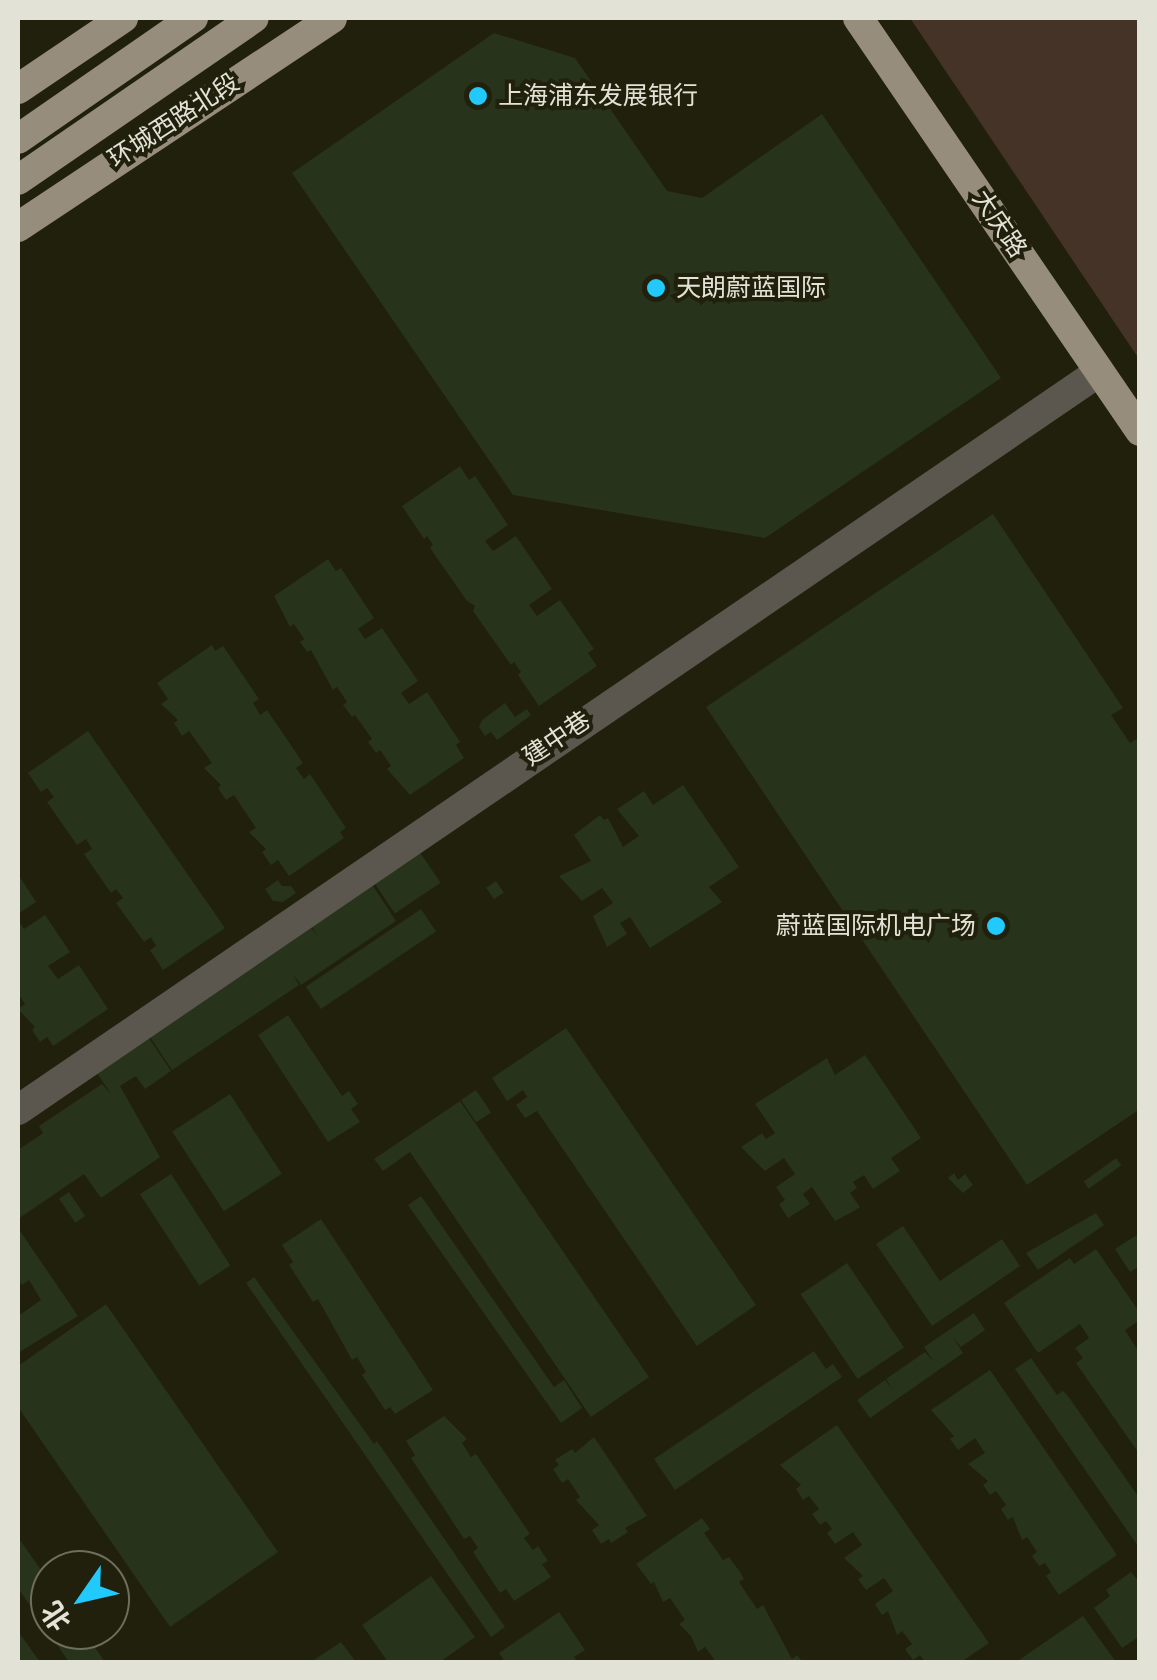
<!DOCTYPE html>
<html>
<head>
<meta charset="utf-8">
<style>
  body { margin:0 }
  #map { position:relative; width:1157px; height:1680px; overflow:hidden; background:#21200d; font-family:"Roboto Serif","Noto Sans SC",serif }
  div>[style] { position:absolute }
  .green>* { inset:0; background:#443326 }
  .building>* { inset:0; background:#27331a; transform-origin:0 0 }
  .street>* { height:30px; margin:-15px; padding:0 15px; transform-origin:15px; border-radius:15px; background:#5b564e }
  .primary>* { height:30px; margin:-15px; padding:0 15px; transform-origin:15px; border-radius:15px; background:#978d7d }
  .dots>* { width:28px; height:28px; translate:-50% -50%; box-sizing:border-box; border:5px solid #21200d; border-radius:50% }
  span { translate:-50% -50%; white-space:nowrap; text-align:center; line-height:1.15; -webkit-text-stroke:8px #21200d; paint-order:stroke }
  .poi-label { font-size:25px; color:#e2e2d6 }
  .left { translate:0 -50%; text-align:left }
  .right { translate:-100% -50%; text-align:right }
  .street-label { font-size:25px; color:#e2e2d6 }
  .frame { position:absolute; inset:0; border:20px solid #e2e2d6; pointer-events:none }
  .north { position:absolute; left:30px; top:1550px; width:100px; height:100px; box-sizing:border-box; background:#21200d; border:2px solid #6e6e5d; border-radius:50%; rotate:236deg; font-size:28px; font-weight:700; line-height:40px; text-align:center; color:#e2e2d6 }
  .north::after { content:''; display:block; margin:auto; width:35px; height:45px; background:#21c9fd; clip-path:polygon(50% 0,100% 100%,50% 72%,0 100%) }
</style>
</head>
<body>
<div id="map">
  <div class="green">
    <i style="clip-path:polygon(910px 18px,1139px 18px,1139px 359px)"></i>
  </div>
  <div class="building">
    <i style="clip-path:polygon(494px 33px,575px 58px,667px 191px,702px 198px,822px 114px,1001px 378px,765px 538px,513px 495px,292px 173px)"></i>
    <i style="clip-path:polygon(460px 466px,469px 480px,475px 476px,508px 525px,485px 541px,493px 551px,516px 536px,552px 589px,529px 605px,537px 616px,560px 600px,594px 649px,588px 653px,597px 666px,539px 706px,518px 675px,521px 672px,514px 662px,511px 665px,473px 611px,475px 606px,467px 601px,430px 548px,433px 545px,427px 536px,424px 539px,402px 506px)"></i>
    <i style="clip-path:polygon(993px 514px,1123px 708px,1111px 715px,1130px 743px,1140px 737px,1140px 1109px,1027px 1185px,706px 707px)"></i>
    <i style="clip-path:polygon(328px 559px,336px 571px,341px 568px,374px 618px,358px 629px,365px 639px,382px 628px,418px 681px,401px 693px,409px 704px,427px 692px,460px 742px,456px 745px,464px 758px,410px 795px,387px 769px,391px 766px,380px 750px,376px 753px,368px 742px,372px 739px,355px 715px,352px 717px,343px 705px,347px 702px,337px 687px,333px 690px,311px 650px,307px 652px,300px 642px,304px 639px,294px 624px,290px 627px,274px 596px)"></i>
    <i style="clip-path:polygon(212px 645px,215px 651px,223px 646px,259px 699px,253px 703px,260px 715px,267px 710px,303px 763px,296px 768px,304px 779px,310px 774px,346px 828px,340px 832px,344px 838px,289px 876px,278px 860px,271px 865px,262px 852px,266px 849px,249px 832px,256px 828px,234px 795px,226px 800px,218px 788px,221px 785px,204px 768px,212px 763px,189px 731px,182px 736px,174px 723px,178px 720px,161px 704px,168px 699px,157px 683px)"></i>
    <i style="clip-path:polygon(505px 703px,515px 717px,527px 709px,531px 715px,497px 740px,491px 732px,485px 736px,479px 727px,482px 720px)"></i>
    <i style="clip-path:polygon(88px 731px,225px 928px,163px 970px,150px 950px,156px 946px,151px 937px,144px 942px,116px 903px,123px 898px,116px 889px,111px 893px,84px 854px,92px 849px,86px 839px,77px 845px,47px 802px,54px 797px,47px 788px,41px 792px,28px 773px)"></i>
    <i style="clip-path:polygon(683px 785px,739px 867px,709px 887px,722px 902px,650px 948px,630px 917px,620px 923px,627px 934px,607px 947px,593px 916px,613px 903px,602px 888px,582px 901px,559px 876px,591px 861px,574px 835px,600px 815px,604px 820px,608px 818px,623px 847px,639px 836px,617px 809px,644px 791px,653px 805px)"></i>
    <i style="left:417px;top:848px;width:42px;height:55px;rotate:56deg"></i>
    <i style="clip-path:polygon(18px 874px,36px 902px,18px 914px)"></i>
    <i style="clip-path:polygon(278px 880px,282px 886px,291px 886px,296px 893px,283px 902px,273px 901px,265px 889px)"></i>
    <i style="left:496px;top:881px;width:14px;height:12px;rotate:56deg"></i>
    <i style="clip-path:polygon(371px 883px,396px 921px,301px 985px,292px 973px,299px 985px,172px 1070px,150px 1037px,309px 925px,318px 937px,310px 924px)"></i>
    <i style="left:421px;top:909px;width:27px;height:139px;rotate:56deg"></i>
    <i style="clip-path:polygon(45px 915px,70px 952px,48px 966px,58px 979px,79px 965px,108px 1009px,53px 1046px,47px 1037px,40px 1042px,32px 1030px,35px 1027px,18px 1009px,25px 1004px,18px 993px,18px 920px,24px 929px)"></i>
    <i style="clip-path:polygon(288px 1015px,342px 1096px,349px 1091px,358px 1104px,351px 1109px,360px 1122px,328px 1142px,258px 1035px)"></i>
    <i style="clip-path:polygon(566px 1028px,756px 1305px,697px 1346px,537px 1111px,525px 1118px,516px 1105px,527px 1097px,523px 1090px,507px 1101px,492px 1078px)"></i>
    <i style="clip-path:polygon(149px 1038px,171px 1071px,145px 1089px,136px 1076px,120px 1086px,160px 1157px,101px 1198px,84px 1174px,18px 1219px,18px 1150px,43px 1133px,39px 1126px,102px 1084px,111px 1094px,97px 1073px)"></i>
    <i style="clip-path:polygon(865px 1055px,921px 1138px,891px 1158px,900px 1171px,873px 1189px,864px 1175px,853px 1182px,857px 1188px,850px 1193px,860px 1207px,854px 1211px,835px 1221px,812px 1187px,803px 1194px,810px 1204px,788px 1218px,779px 1204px,785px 1200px,776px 1187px,795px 1174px,784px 1158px,765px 1171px,741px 1147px,762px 1133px,766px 1139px,775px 1133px,755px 1104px,827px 1058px,835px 1075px)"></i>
    <i style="left:476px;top:1090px;width:27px;height:18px;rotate:56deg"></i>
    <i style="left:230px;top:1094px;width:95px;height:69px;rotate:57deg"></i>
    <i style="clip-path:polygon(460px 1101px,649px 1377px,591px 1417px,410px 1152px,383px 1171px,374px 1159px)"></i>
    <i style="left:1116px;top:1158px;width:9px;height:40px;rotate:54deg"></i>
    <i style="clip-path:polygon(954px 1173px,958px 1180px,965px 1174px,973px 1185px,963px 1193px,948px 1178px)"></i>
    <i style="left:171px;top:1174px;width:109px;height:37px;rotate:57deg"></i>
    <i style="left:69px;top:1192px;width:29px;height:12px;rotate:56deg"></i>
    <i style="clip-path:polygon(421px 1196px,554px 1387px,564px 1380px,582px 1408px,561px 1423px,408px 1205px)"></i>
    <i style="clip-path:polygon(1096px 1213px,1104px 1225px,1038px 1270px,1026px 1253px)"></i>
    <i style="clip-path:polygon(321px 1219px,433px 1390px,395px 1414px,390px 1407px,385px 1410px,362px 1375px,366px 1372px,357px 1357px,352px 1360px,318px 1299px,313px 1302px,289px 1265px,293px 1262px,282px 1245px)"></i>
    <i style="clip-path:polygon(903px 1226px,940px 1281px,1002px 1239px,1020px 1266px,932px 1326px,876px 1244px)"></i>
    <i style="clip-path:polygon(18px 1228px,78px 1316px,18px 1353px,18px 1316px,41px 1300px,29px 1280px,22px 1285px,18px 1280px)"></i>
    <i style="clip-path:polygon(1140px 1233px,1140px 1266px,1130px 1272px,1115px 1249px)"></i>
    <i style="clip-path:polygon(1096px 1249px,1140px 1313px,1140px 1320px,1125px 1330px,1140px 1354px,1140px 1455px,1076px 1363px,1083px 1358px,1075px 1348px,1089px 1338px,1080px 1324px,1038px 1353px,1004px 1303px,1070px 1258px,1074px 1264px)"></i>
    <i style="left:847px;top:1263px;width:102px;height:56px;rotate:56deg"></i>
    <i style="clip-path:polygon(254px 1277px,374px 1444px,377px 1441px,505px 1627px,491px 1637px,246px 1283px)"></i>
    <i style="clip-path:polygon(106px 1304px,278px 1552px,170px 1627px,18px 1407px,18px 1366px)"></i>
    <i style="clip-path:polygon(974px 1313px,985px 1330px,961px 1347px,953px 1337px,963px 1353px,870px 1418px,857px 1400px,885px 1380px,893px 1390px,886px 1379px,925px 1352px,934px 1362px,924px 1347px)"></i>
    <i style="clip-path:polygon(814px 1351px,826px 1369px,833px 1364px,842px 1377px,675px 1490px,654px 1459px)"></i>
    <i style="clip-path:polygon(1031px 1358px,1057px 1395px,1063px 1391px,1068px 1396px,1140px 1499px,1140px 1549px,1015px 1369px)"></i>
    <i style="clip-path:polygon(990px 1370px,1117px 1555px,1059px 1595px,1046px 1576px,1051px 1572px,1045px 1563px,1039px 1566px,1032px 1556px,1037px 1552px,1027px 1537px,1022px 1540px,1013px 1517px,1008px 1520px,1001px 1509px,1006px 1505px,996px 1491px,990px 1495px,983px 1485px,988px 1481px,968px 1464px,985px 1453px,975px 1438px,958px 1450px,950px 1439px,954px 1436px,931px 1410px)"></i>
    <i style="clip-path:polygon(444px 1416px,467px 1439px,462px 1443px,471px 1457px,476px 1454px,530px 1534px,524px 1538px,533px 1550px,538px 1546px,548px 1561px,542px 1564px,551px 1577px,514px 1601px,506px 1589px,500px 1593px,473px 1552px,478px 1548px,470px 1536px,464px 1539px,411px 1458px,415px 1455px,406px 1441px)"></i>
    <i style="clip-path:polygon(837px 1425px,989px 1643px,961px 1662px,925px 1662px,920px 1655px,913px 1660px,905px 1649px,912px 1644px,902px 1631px,897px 1635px,888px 1611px,882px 1615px,875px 1604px,893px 1591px,884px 1578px,866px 1590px,858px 1579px,863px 1576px,844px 1558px,862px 1545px,853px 1532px,835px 1544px,827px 1533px,832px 1529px,826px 1521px,820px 1525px,812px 1514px,819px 1509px,809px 1496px,803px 1500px,796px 1489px,801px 1485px,780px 1465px)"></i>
    <i style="clip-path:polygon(594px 1437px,647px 1516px,625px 1528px,628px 1532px,611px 1543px,609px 1539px,601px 1544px,592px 1530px,599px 1525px,576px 1500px,580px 1497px,568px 1479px,562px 1483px,553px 1469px,559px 1465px,555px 1460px,572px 1449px,575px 1453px)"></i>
    <i style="clip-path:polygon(702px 1518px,710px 1529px,704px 1533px,723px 1560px,729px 1557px,740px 1572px,744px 1579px,739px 1582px,757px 1609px,763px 1605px,792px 1659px,797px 1655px,803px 1662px,716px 1662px,705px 1647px,698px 1652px,691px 1636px,679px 1624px,685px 1620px,670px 1598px,663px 1602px,654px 1582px,651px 1584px,636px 1564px)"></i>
    <i style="clip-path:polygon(18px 1537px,50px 1583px,50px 1630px,83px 1630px,105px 1662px,69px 1662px,18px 1588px)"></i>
    <i style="clip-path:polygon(1131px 1572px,1140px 1583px,1140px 1636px,1122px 1648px,1094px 1608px,1110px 1596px,1106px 1590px)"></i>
    <i style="clip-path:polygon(431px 1576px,475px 1637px,440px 1662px,388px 1662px,362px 1625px)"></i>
    <i style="clip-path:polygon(559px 1612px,585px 1650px,574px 1657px,577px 1662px,505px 1662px,499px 1653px)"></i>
    <i style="clip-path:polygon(1083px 1616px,1116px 1662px,1021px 1662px,1019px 1660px)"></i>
    <i style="clip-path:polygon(18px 1631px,40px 1662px,18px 1662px)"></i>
    <i style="clip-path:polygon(341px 1642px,356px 1662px,311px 1662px)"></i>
  </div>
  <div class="street">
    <i style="left:18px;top:1110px;width:1309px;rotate:-34.32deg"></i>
  </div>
  <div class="primary">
    <i style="left:858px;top:18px;width:500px;rotate:55.67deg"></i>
    <i style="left:18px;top:89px;width:127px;rotate:-34.1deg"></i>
    <i style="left:18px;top:139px;width:213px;rotate:-34.7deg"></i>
    <i style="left:18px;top:180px;width:286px;rotate:-34.5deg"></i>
    <i style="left:18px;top:227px;width:377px;rotate:-33.6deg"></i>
  </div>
  <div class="dots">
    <i style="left:478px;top:96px;background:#21c9fd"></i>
    <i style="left:656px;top:288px;background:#21c9fd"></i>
    <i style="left:996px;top:926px;background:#21c9fd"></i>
  </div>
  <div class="poi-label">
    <span class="left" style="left:498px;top:96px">上海浦东发展银行</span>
    <span class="left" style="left:676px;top:288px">天朗蔚蓝国际</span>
    <span class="right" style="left:976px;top:926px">蔚蓝国际机电广场</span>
  </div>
  <div class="street-label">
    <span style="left:174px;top:121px;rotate:-33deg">环城西路北段</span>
    <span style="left:999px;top:224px;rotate:56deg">大庆路</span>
    <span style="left:557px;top:739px;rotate:-34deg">建中巷</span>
  </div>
  <div class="frame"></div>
  <div class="north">北</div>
</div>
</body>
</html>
